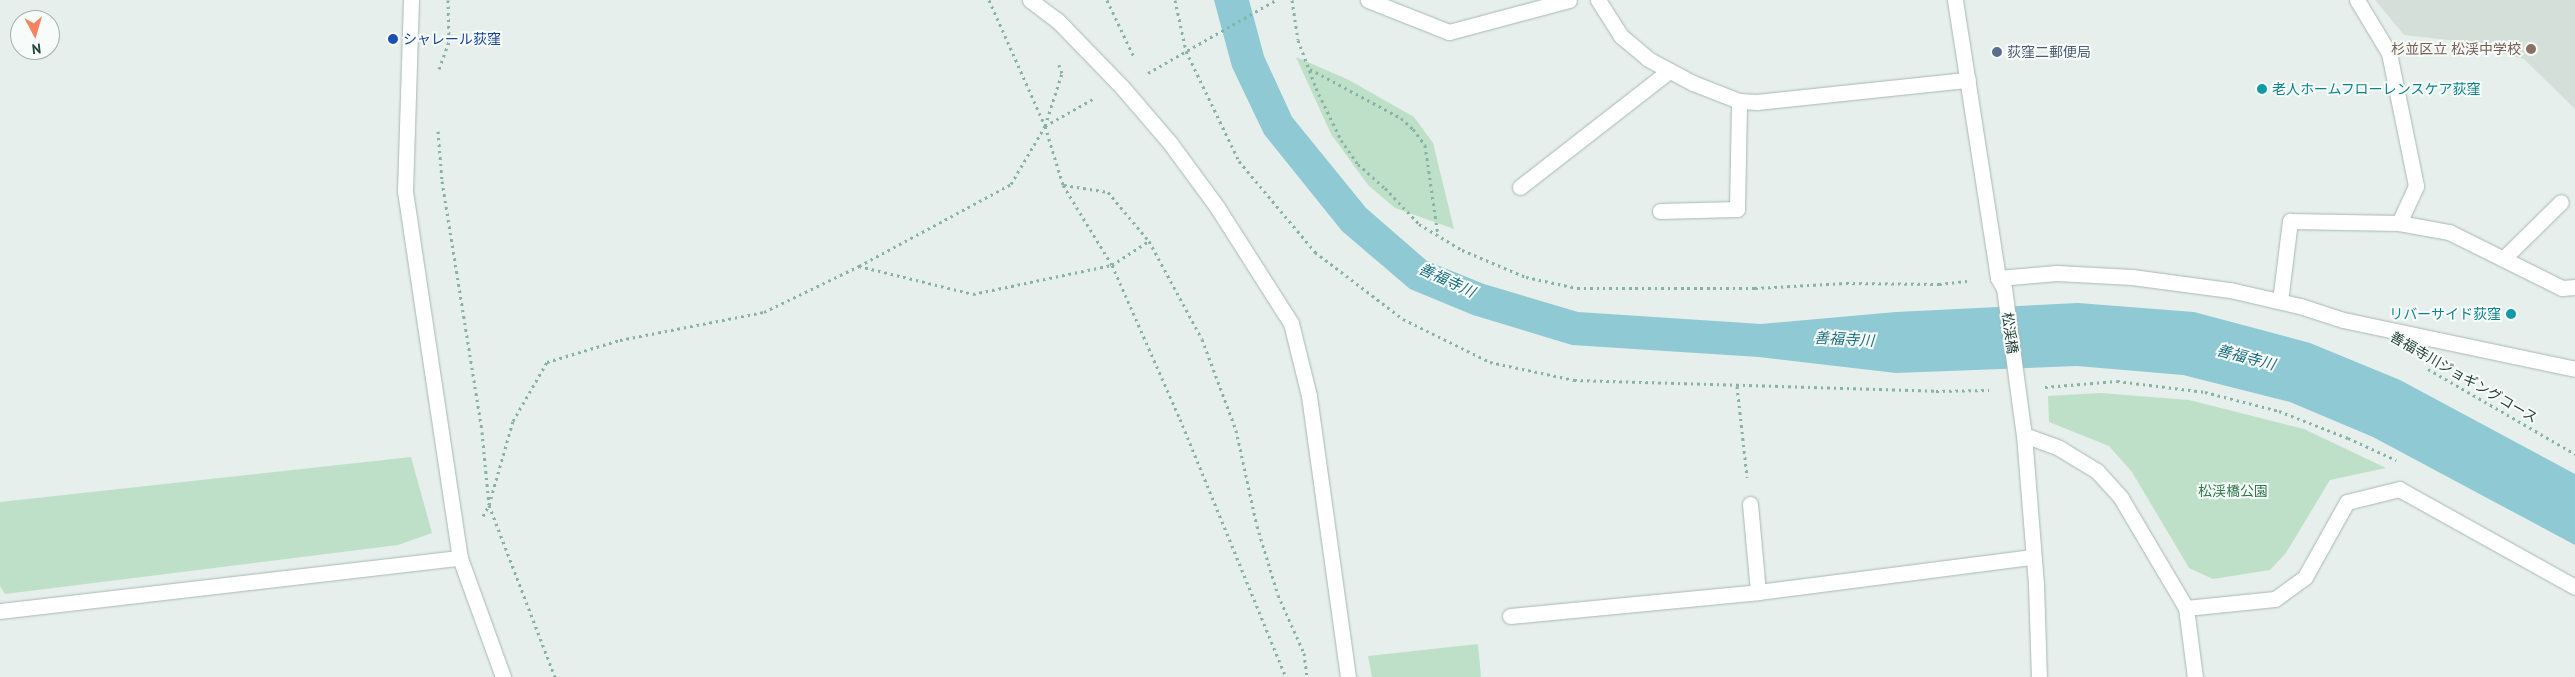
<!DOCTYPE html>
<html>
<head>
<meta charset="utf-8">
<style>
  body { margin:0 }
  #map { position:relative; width:2575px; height:677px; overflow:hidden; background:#e6efeb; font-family:"PT Sans","Noto Sans JP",sans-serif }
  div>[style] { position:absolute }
  .built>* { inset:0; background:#d4dfda }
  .green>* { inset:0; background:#bfe0c8 }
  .water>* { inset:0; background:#8ec9d4 }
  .path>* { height:3px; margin-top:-1.5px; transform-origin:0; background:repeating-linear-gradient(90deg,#86b3a5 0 2.5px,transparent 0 6.5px) }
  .roads { filter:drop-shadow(0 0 1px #a8b8b2) drop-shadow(0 0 1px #a8b8b2) }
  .minor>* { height:15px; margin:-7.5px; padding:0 7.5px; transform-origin:7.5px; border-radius:7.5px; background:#fff }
  .dots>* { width:14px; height:14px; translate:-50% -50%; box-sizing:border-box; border:2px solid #f7fbf9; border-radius:50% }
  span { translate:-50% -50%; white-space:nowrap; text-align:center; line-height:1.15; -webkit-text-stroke:4px #f7fbf9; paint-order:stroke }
  .transit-label { font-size:14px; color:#164399 }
  .left { translate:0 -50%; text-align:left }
  .education-label { font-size:14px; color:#785e54 }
  .right { translate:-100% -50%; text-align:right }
  .service-label { font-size:14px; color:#4e5e75 }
  .culture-label { font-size:14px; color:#0d838f }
  .street-label { font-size:14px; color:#24423a }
  .park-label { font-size:14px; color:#2d7a4b }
  .water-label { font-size:15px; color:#1c6f80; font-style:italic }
  .north { position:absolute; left:10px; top:10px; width:50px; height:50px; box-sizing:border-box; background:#f7fbf9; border:1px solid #a3b1ad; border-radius:50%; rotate:174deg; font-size:14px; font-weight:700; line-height:20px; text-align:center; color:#24423a }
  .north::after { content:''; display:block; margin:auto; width:18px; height:22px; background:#f4845f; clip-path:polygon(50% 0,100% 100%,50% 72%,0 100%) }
</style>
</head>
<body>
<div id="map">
  <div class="built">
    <i style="clip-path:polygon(2375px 0,2575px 0,2575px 109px,2524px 59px,2449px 40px,2404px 35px)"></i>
  </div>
  <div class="green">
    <i style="clip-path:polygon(1296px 57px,1349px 80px,1414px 117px,1433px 143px,1454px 229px,1395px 208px,1368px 185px,1331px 134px)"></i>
    <i style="clip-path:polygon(2100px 393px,2189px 400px,2304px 429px,2386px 468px,2330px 480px,2286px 553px,2270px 570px,2213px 579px,2189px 568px,2132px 472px,2109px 446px,2049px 422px,2048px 396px)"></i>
    <i style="clip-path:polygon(411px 457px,432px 533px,398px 545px,5px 594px,0 586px,0 502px)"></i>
    <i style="clip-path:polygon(1478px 644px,1481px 677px,1372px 677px,1368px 656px)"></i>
  </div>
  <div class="water">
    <i style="clip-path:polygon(1214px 0,1249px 0,1264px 56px,1292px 117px,1366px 208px,1427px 261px,1484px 284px,1578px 312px,1761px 324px,1896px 312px,2078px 303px,2194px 312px,2310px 343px,2400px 380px,2575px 474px,2575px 545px,2373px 437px,2290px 402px,2183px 375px,2077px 366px,1896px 373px,1759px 357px,1572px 345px,1473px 315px,1410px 289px,1342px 231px,1264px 134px,1232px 67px)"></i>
  </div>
  <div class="path">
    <i style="left:989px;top:0;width:138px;rotate:66deg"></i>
    <i style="left:1045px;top:126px;width:62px;rotate:73deg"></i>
    <i style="left:1063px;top:185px;width:94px;rotate:58.5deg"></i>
    <i style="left:1112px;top:265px;width:168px;rotate:66.2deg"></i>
    <i style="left:1180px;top:419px;width:279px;rotate:67.7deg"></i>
    <i style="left:1107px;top:0;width:63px;rotate:64.7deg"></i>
    <i style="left:1175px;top:0;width:52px;rotate:77.8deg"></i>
    <i style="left:1186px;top:51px;width:122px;rotate:64.3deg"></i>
    <i style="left:1239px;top:161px;width:119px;rotate:50.1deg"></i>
    <i style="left:1315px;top:252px;width:111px;rotate:37.3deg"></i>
    <i style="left:1403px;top:319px;width:97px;rotate:26.3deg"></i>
    <i style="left:1490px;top:362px;width:86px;rotate:12.1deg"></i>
    <i style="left:1574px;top:380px;width:362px;rotate:1.7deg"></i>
    <i style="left:1936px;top:391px;width:53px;rotate:-1.1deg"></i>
    <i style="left:1292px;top:0;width:40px;rotate:81.5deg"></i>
    <i style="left:1298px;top:40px;width:51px;rotate:69.4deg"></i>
    <i style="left:1316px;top:88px;width:58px;rotate:64.3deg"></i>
    <i style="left:1341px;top:140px;width:29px;rotate:55deg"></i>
    <i style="left:1358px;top:164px;width:36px;rotate:42deg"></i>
    <i style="left:1385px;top:188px;width:50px;rotate:46.6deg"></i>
    <i style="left:1419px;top:224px;width:50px;rotate:31.2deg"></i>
    <i style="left:1462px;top:250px;width:69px;rotate:22.9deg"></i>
    <i style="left:1526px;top:277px;width:52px;rotate:12.2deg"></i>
    <i style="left:1577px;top:288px;width:178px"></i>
    <i style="left:1755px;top:288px;width:91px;rotate:-3.1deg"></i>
    <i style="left:1846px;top:283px;width:93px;rotate:0.6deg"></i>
    <i style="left:1939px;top:284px;width:31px;rotate:-6deg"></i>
    <i style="left:439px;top:69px;width:30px;rotate:-70deg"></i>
    <i style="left:449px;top:41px;width:41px;rotate:-91.4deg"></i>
    <i style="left:1310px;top:69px;width:103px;rotate:28.3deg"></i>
    <i style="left:1401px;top:118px;width:16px;rotate:43deg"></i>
    <i style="left:1413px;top:129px;width:20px;rotate:53deg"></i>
    <i style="left:1425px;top:145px;width:91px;rotate:81.8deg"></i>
    <i style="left:1148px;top:73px;width:147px;rotate:-29.7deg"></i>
    <i style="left:1045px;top:126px;width:56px;rotate:-72.2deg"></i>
    <i style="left:1062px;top:73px;width:9px;rotate:-111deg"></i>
    <i style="left:438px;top:131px;width:50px;rotate:85.4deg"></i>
    <i style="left:442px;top:181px;width:254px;rotate:80.9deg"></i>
    <i style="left:482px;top:432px;width:73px;rotate:84.5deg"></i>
    <i style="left:489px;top:505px;width:184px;rotate:69deg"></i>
    <i style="left:1064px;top:185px;width:45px;rotate:9deg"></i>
    <i style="left:1108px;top:192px;width:64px;rotate:50.1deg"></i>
    <i style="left:1149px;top:241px;width:111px;rotate:61.6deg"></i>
    <i style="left:1202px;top:339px;width:97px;rotate:69.5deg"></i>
    <i style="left:1236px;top:430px;width:98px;rotate:77.7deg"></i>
    <i style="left:1257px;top:526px;width:72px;rotate:73.1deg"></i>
    <i style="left:1278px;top:595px;width:64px;rotate:65.9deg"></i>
    <i style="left:1304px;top:653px;width:24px;rotate:83deg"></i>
    <i style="left:859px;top:266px;width:117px;rotate:13.8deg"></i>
    <i style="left:973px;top:294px;width:142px;rotate:-11.8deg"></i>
    <i style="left:1112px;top:265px;width:44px;rotate:-33deg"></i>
    <i style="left:2428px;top:369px;width:170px;rotate:30deg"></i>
    <i style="left:1737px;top:386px;width:92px;rotate:83.7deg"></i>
    <i style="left:2045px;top:387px;width:72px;rotate:-4.8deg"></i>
    <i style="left:2117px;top:381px;width:89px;rotate:7.1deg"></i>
    <i style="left:2205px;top:392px;width:76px;rotate:14.4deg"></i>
    <i style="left:2279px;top:411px;width:74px;rotate:21.4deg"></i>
    <i style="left:2348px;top:438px;width:53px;rotate:24.6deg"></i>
    <i style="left:483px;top:516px;width:13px;rotate:-61deg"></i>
    <i style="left:489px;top:505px;width:87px;rotate:-74.1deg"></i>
    <i style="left:513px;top:421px;width:68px;rotate:-60deg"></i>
    <i style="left:547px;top:362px;width:76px;rotate:-16.8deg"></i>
    <i style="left:620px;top:340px;width:147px;rotate:-11deg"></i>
    <i style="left:764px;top:312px;width:106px;rotate:-25.8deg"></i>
    <i style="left:859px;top:266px;width:173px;rotate:-28.3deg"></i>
    <i style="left:1011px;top:184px;width:67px;rotate:-59.6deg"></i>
    <i style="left:1045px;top:126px;width:55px;rotate:-29.4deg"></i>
  </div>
  <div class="roads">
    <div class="minor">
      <i style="left:411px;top:0;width:191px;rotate:91.8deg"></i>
      <i style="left:405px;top:191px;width:371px;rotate:81.5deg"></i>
      <i style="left:460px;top:558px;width:127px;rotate:70.1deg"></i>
      <i style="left:1030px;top:0;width:34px;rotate:37deg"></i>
      <i style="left:1057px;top:20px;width:93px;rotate:45.9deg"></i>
      <i style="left:1122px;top:87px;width:74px;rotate:49.4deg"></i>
      <i style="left:1170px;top:143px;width:79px;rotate:53.7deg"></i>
      <i style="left:1217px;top:207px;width:138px;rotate:57.5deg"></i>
      <i style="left:1291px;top:323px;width:75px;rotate:76.1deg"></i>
      <i style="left:1309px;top:396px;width:284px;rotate:82.1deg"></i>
      <i style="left:1368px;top:0;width:87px;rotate:21.6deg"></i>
      <i style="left:1449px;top:32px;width:124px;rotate:-14.9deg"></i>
      <i style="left:1598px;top:0;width:43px;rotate:57.4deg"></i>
      <i style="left:1621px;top:36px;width:35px;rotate:40deg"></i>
      <i style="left:1648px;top:59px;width:51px;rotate:28.1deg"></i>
      <i style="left:1693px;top:83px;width:49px;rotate:21.4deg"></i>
      <i style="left:1739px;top:101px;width:18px;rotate:3deg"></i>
      <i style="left:1757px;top:102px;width:212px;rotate:-6deg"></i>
      <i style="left:1955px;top:0;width:281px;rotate:81.2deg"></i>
      <i style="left:1998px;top:278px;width:12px;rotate:59deg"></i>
      <i style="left:2004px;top:288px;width:148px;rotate:82.3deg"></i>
      <i style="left:2024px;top:435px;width:149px;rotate:85.4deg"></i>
      <i style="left:2036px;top:584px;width:93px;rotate:88.2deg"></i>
      <i style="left:2357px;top:0;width:62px;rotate:58.9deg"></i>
      <i style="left:2389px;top:53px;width:136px;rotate:78.5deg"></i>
      <i style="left:2416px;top:186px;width:41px;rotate:114.7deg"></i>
      <i style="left:1520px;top:187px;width:189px;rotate:-37.9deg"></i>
      <i style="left:1660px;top:211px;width:77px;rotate:-1.5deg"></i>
      <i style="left:1737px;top:209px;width:108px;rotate:-88.9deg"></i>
      <i style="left:2503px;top:259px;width:81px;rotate:-44.5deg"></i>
      <i style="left:1998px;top:278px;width:59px;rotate:-4.8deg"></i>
      <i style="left:2057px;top:273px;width:75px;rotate:3.1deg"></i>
      <i style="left:2132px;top:277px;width:99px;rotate:7.6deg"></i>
      <i style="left:2230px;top:290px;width:72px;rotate:12.9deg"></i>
      <i style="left:2300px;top:306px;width:45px;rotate:18deg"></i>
      <i style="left:2343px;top:320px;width:237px;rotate:11.9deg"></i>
      <i style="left:2280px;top:301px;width:81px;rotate:-82.9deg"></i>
      <i style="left:2290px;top:221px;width:109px;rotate:1.1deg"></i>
      <i style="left:2399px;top:223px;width:51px;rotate:10.2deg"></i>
      <i style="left:2449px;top:232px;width:126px;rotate:26.4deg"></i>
      <i style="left:2562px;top:288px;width:13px;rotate:-4deg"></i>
      <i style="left:2024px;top:435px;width:37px;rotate:20deg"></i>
      <i style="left:2059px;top:448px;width:44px;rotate:31.2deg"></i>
      <i style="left:2097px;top:471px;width:36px;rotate:48deg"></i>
      <i style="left:2121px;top:498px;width:128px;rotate:59.4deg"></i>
      <i style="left:2186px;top:608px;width:70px;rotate:82.6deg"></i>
      <i style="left:1750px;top:504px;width:88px;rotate:84.8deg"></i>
      <i style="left:2186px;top:608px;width:89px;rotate:-5.8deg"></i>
      <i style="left:2275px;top:599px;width:37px;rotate:-36deg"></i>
      <i style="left:2305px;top:577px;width:86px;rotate:-60.8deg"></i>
      <i style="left:2347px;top:502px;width:54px;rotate:-14deg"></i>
      <i style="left:2399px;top:489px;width:201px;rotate:29.1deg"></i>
      <i style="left:0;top:611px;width:463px;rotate:-6.6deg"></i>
      <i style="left:1510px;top:616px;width:249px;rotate:-5.5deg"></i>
      <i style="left:1758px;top:592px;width:277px;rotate:-7.3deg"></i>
    </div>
  </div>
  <div class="dots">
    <i style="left:393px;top:39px;background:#1a4fb4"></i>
    <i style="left:2531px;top:49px;background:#8d6e63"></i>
    <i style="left:1997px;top:52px;background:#5c6f8a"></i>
    <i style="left:2262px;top:89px;background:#0f9aa8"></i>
    <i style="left:2511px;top:314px;background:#0f9aa8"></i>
  </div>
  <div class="transit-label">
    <span class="left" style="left:403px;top:39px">シャレール荻窪</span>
  </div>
  <div class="education-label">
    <span class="right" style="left:2521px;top:49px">杉並区立 松渓中学校</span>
  </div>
  <div class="service-label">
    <span class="left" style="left:2007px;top:52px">荻窪二郵便局</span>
  </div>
  <div class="culture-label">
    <span class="left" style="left:2272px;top:89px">老人ホームフローレンスケア荻窪</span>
    <span class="right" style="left:2501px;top:314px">リバーサイド荻窪</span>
  </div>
  <div class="street-label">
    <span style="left:2010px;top:333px;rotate:82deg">松渓橋</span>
    <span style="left:2464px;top:377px;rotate:30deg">善福寺川ジョギングコース</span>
  </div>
  <div class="park-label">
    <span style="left:2233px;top:491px">松渓橋公園</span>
  </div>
  <div class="water-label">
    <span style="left:1447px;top:280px;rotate:25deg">善福寺川</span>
    <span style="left:1844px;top:339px;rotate:3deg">善福寺川</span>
    <span style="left:2246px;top:357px;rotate:15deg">善福寺川</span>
  </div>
  <div class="north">N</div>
</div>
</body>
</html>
